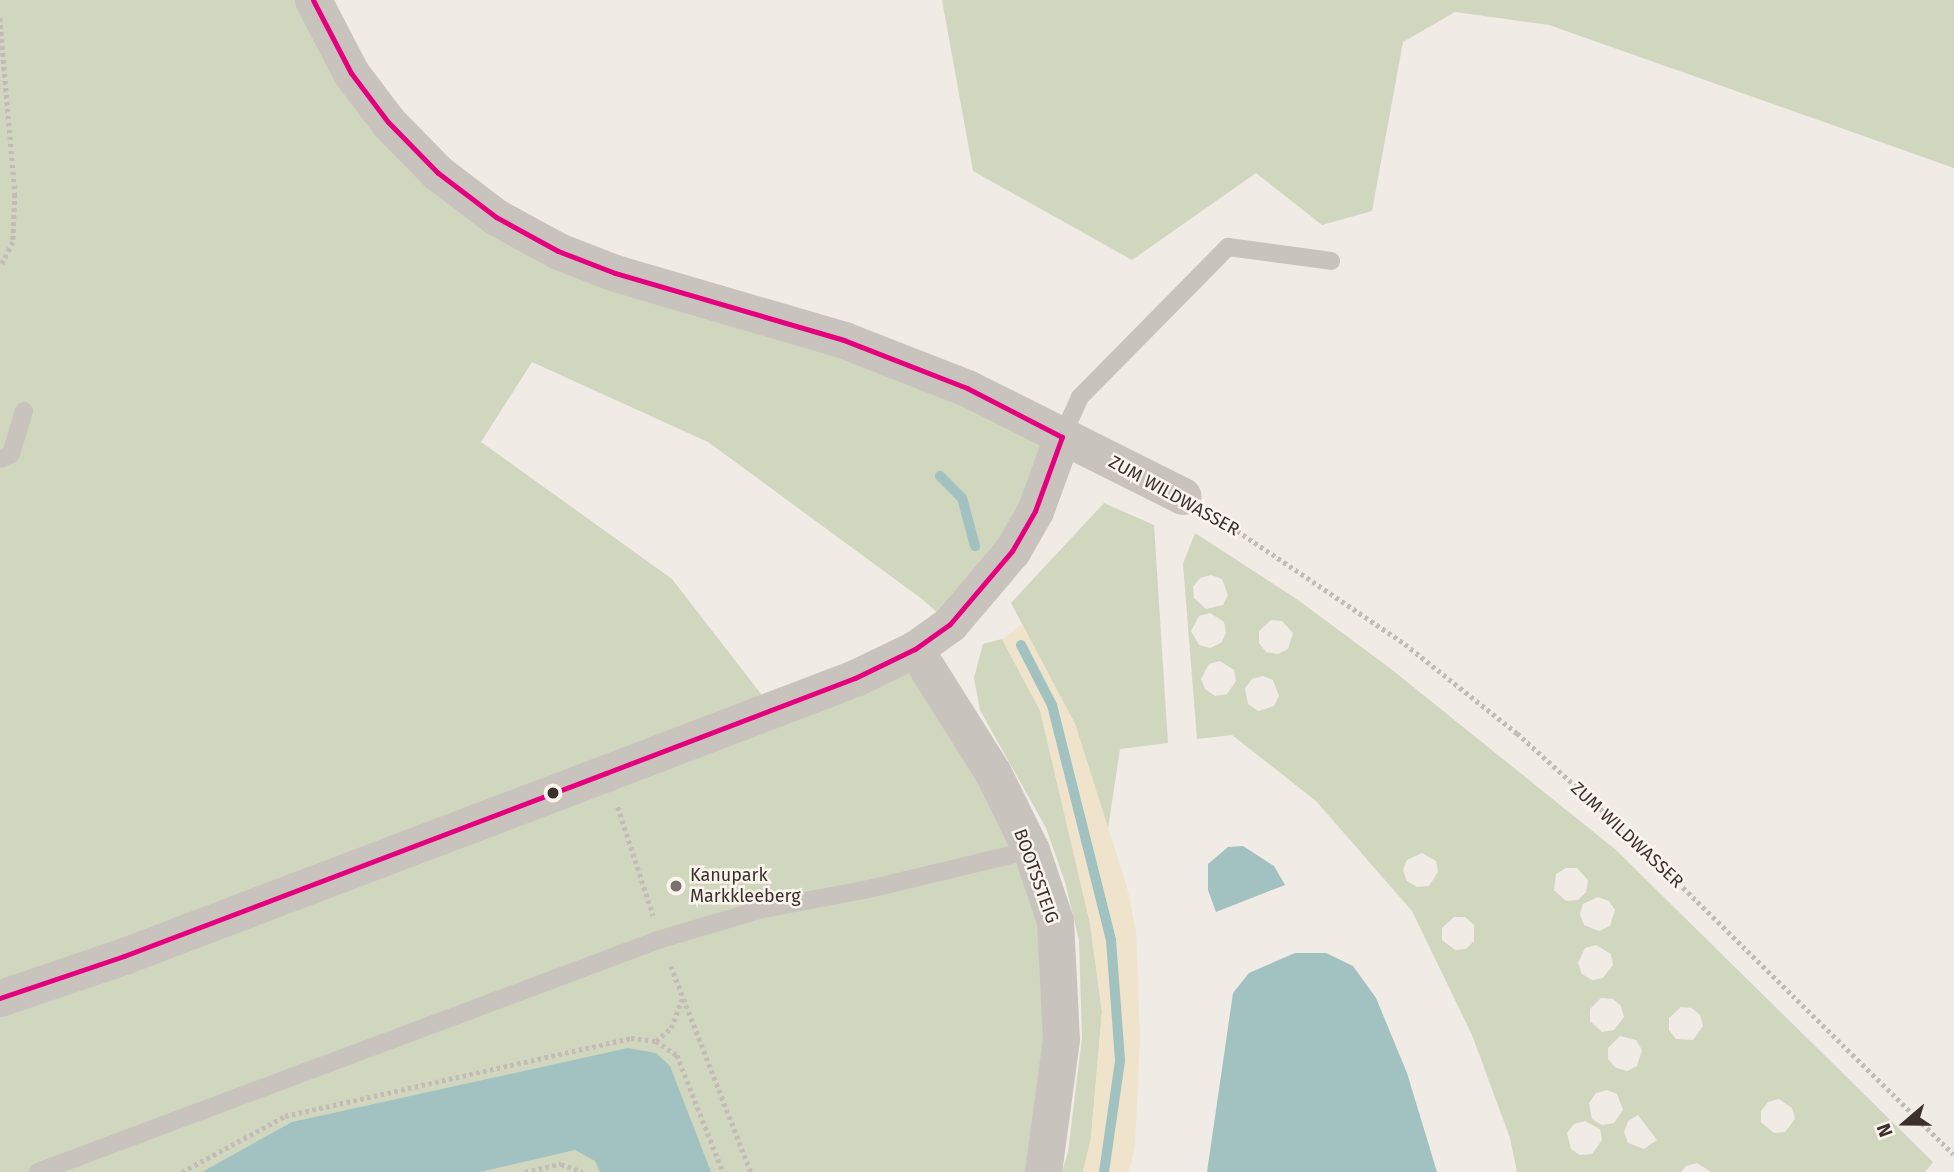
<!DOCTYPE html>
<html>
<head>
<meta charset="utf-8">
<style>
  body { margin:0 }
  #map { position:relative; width:1954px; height:1172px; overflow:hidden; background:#f0ebe5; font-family:"Fira Sans",sans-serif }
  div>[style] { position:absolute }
  .green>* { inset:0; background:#d1d6bf }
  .sand>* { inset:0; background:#efe3cc }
  .water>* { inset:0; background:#a1c2c1 }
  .stream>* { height:10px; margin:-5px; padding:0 5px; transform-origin:5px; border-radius:5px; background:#a1c2c1 }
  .path>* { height:4.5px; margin-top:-2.25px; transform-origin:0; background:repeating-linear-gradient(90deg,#c2bbb6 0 3.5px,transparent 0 7px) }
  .service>* { height:18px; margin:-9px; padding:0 9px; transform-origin:9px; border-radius:9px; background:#c9c3be }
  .minor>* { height:37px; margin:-18.5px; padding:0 18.5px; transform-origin:18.5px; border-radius:18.5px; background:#c9c3be }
  .bus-1>* { height:5px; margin:-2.5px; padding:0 2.5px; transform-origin:2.5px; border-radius:2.5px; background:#e5007d }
  .dots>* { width:19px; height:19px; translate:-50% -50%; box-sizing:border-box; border:4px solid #fbf5ee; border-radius:50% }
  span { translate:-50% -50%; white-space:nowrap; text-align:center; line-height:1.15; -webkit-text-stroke:5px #fbf5ee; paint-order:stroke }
  .street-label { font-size:18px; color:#3b302b }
  .poi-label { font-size:18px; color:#3b302b }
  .left { translate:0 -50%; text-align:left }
  .north { position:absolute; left:1870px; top:1088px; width:70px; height:70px; -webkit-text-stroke:5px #fbf5ee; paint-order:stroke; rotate:250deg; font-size:19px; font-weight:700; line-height:28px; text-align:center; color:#3b302b }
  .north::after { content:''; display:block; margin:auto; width:24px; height:32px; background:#3b302b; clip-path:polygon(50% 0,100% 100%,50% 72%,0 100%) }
</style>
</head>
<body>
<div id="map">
  <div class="green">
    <i style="clip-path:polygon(0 0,313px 0,351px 73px,496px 217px,1062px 437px,950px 624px,922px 599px,708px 442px,532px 362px,481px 442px,672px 579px,772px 708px,915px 649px,1055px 921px,1043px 1172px,0 1172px)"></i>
    <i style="clip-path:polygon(942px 0,1954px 0,1954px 168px,1549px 25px,1455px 12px,1403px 42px,1372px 211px,1322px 225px,1256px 173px,1132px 260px,973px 171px)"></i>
    <i style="clip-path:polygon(1104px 503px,1154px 525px,1168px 743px,1120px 749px,1108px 829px,1075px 724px,1011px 603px)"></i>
    <i style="clip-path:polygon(evenodd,1195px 533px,1298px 600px,1391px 669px,1616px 850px,1933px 1162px,1925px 1172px,1711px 1172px,1697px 1163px,1686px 1166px,1681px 1172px,1517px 1172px,1510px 1138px,1472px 1035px,1412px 911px,1316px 801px,1232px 735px,1197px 739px,1183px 564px,1195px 533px,1211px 575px,1222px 579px,1228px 595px,1223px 605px,1206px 609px,1194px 598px,1193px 587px,1200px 578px,1211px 575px,1195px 533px,1210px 613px,1224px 622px,1226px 633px,1221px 643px,1210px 648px,1199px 645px,1191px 631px,1199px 616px,1210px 613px,1195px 533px,1271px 620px,1282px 621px,1293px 633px,1288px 649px,1278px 654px,1266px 652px,1259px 643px,1259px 631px,1271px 620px,1195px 533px,1220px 661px,1234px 670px,1236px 681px,1227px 694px,1215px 696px,1205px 689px,1201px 679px,1209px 664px,1220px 661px,1195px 533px,1263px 676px,1273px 680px,1279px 696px,1274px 706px,1258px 711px,1248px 704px,1245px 688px,1252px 679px,1263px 676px,1195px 533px,1422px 853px,1436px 861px,1438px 872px,1429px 886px,1417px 887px,1407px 881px,1403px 870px,1407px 860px,1422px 853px,1195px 533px,1566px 868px,1577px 868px,1588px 880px,1586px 892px,1578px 900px,1566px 901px,1554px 890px,1556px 874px,1566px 868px,1195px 533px,1598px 897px,1609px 901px,1615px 910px,1610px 926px,1599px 931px,1584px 925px,1580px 914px,1583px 904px,1598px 897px,1195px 533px,1454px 917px,1465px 917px,1474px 925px,1474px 941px,1466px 949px,1455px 950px,1442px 940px,1442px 928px,1454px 917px,1195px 533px,1596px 945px,1611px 954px,1613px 965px,1603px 978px,1592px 980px,1582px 974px,1578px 963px,1585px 948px,1596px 945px,1195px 533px,1601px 998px,1613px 999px,1621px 1006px,1624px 1017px,1614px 1030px,1602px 1032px,1590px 1021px,1590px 1009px,1601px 998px,1195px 533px,1681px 1007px,1692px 1008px,1700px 1015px,1703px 1026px,1693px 1040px,1676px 1039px,1669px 1030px,1669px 1018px,1681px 1007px,1195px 533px,1620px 1036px,1636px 1040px,1642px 1050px,1637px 1066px,1627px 1071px,1616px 1068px,1608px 1059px,1608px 1048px,1620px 1036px,1195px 533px,1607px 1090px,1617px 1094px,1623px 1110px,1614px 1123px,1602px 1125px,1592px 1119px,1589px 1103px,1596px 1093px,1607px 1090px,1195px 533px,1779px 1099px,1792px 1108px,1795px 1119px,1785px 1132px,1774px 1133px,1761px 1122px,1761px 1111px,1768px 1102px,1779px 1099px,1195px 533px,1638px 1115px,1657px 1140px,1644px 1149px,1628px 1143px,1624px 1132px,1628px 1121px,1638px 1115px,1195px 533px,1585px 1121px,1600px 1129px,1602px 1140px,1592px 1154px,1580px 1155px,1571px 1149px,1567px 1133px,1574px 1124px,1585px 1121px)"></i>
    <i style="clip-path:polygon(1002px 639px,1040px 710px,1090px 923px,1102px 1012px,1091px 1138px,1083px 1172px,1062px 1172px,1068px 1152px,1082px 1038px,1079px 940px,1065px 882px,1046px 828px,980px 710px,974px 678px,983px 644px)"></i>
  </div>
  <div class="sand">
    <i style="clip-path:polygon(1022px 624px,1075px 724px,1127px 887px,1136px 931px,1140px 1038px,1135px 1146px,1129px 1172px,1083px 1172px,1091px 1138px,1102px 1012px,1090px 923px,1040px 710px,1002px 639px)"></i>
  </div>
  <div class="water">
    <i style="clip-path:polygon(1243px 846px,1274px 866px,1285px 885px,1216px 912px,1208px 890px,1208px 864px,1228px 847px)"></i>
    <i style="clip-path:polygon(1295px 953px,1326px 953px,1353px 966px,1376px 998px,1407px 1073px,1437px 1172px,1207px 1172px,1233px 993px,1249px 973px)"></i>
    <i style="clip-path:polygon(628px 1048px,656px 1053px,670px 1066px,711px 1172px,600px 1172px,595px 1161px,575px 1150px,480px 1172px,202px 1172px,292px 1122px)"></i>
  </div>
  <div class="stream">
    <i style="left:940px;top:476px;width:31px;rotate:45deg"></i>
    <i style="left:962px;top:498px;width:50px;rotate:74.8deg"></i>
    <i style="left:1021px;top:645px;width:68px;rotate:62.7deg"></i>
    <i style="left:1052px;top:705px;width:242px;rotate:75.9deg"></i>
    <i style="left:1111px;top:940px;width:121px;rotate:85.7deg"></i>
    <i style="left:1120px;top:1061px;width:112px;rotate:98.2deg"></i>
  </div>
  <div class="path">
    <i style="left:0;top:18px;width:177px;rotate:85.1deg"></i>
    <i style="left:15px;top:194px;width:48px;rotate:92.4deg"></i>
    <i style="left:13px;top:242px;width:28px;rotate:117deg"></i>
    <i style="left:1214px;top:515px;width:230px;rotate:34deg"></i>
    <i style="left:1405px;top:644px;width:143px;rotate:38.5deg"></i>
    <i style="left:1517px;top:733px;width:156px;rotate:42.2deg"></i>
    <i style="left:1633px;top:838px;width:450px;rotate:44.6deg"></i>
    <i style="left:618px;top:807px;width:114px;rotate:72deg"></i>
    <i style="left:671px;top:966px;width:221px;rotate:68.8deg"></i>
    <i style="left:656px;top:1041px;width:20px;rotate:-41deg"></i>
    <i style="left:671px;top:1028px;width:31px;rotate:-69deg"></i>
    <i style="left:182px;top:1172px;width:117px;rotate:-28.5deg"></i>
    <i style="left:285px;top:1116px;width:355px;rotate:-12.7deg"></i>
    <i style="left:631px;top:1038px;width:25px;rotate:7deg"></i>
    <i style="left:656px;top:1041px;width:25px;rotate:34deg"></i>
    <i style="left:677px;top:1055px;width:126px;rotate:68.5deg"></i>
    <i style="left:525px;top:1172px;width:37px;rotate:-13deg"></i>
    <i style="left:561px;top:1164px;width:23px;rotate:20deg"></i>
  </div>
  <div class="service">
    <i style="left:1062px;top:437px;width:44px;rotate:-65.8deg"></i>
    <i style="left:1080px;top:397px;width:211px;rotate:-45.4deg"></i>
    <i style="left:1228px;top:247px;width:104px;rotate:7.7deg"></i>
    <i style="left:0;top:459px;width:12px;rotate:-24deg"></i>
    <i style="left:11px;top:454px;width:45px;rotate:-73.2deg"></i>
    <i style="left:38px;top:1172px;width:665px;rotate:-20.51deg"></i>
    <i style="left:661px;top:939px;width:106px;rotate:-16.4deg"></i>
    <i style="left:763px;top:909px;width:108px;rotate:-10.7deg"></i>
    <i style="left:869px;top:889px;width:167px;rotate:-13.5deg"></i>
  </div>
  <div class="minor">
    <i style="left:313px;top:0;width:82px;rotate:62.5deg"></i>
    <i style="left:351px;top:73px;width:61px;rotate:52.9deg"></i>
    <i style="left:388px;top:122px;width:71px;rotate:45.6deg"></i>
    <i style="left:438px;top:173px;width:73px;rotate:37.2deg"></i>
    <i style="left:496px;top:217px;width:71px;rotate:28.7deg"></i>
    <i style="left:558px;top:251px;width:61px;rotate:21.1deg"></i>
    <i style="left:615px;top:273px;width:239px;rotate:16.3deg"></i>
    <i style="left:844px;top:340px;width:132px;rotate:21.3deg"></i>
    <i style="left:967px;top:388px;width:241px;rotate:26.6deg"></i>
    <i style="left:915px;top:649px;width:146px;rotate:57.8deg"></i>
    <i style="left:993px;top:773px;width:86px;rotate:63.7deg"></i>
    <i style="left:1031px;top:850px;width:75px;rotate:71.3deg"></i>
    <i style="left:1055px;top:921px;width:118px;rotate:87.1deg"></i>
    <i style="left:1061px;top:1039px;width:134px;rotate:97.7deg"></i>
    <i style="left:0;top:998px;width:131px;rotate:-18.7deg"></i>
    <i style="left:124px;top:956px;width:516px;rotate:-20.79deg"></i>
    <i style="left:606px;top:773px;width:267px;rotate:-20.9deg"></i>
    <i style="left:855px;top:678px;width:67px;rotate:-25.8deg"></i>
    <i style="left:915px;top:649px;width:43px;rotate:-35.5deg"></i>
    <i style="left:950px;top:624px;width:96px;rotate:-49.7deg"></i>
    <i style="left:1012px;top:551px;width:46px;rotate:-60.1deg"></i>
    <i style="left:1035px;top:511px;width:79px;rotate:-70deg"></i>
  </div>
  <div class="bus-1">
    <i style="left:0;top:998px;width:131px;rotate:-18.7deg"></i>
    <i style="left:124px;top:956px;width:516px;rotate:-20.79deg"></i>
    <i style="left:606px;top:773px;width:267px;rotate:-20.9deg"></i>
    <i style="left:855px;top:678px;width:67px;rotate:-25.8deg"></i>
    <i style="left:915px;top:649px;width:43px;rotate:-35.5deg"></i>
    <i style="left:950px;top:624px;width:96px;rotate:-49.7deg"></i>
    <i style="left:1012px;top:551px;width:46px;rotate:-60.1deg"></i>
    <i style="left:1035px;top:511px;width:79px;rotate:-70deg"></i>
    <i style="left:1062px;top:437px;width:107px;rotate:-152.7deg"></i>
    <i style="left:967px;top:388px;width:132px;rotate:-158.7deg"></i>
    <i style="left:844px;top:340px;width:239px;rotate:-163.7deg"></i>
    <i style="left:615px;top:273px;width:61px;rotate:-158.9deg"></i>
    <i style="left:558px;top:251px;width:71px;rotate:-151.3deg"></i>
    <i style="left:496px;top:217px;width:73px;rotate:-142.8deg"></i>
    <i style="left:438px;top:173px;width:71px;rotate:-134.4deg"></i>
    <i style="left:388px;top:122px;width:61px;rotate:-127.1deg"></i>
    <i style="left:351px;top:73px;width:82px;rotate:-117.5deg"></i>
  </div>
  <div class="dots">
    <i style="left:553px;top:793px;background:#3b302b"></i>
    <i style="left:676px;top:886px;background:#7a716c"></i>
  </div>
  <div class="street-label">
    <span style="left:1174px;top:496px;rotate:29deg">ZUM WILDWASSER</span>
    <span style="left:1627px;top:835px;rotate:43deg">ZUM WILDWASSER</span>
    <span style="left:1036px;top:876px;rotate:70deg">BOOTSSTEIG</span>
  </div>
  <div class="poi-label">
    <span class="left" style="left:690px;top:886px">Kanupark<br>Markkleeberg</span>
  </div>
  <div class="north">N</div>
</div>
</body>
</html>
